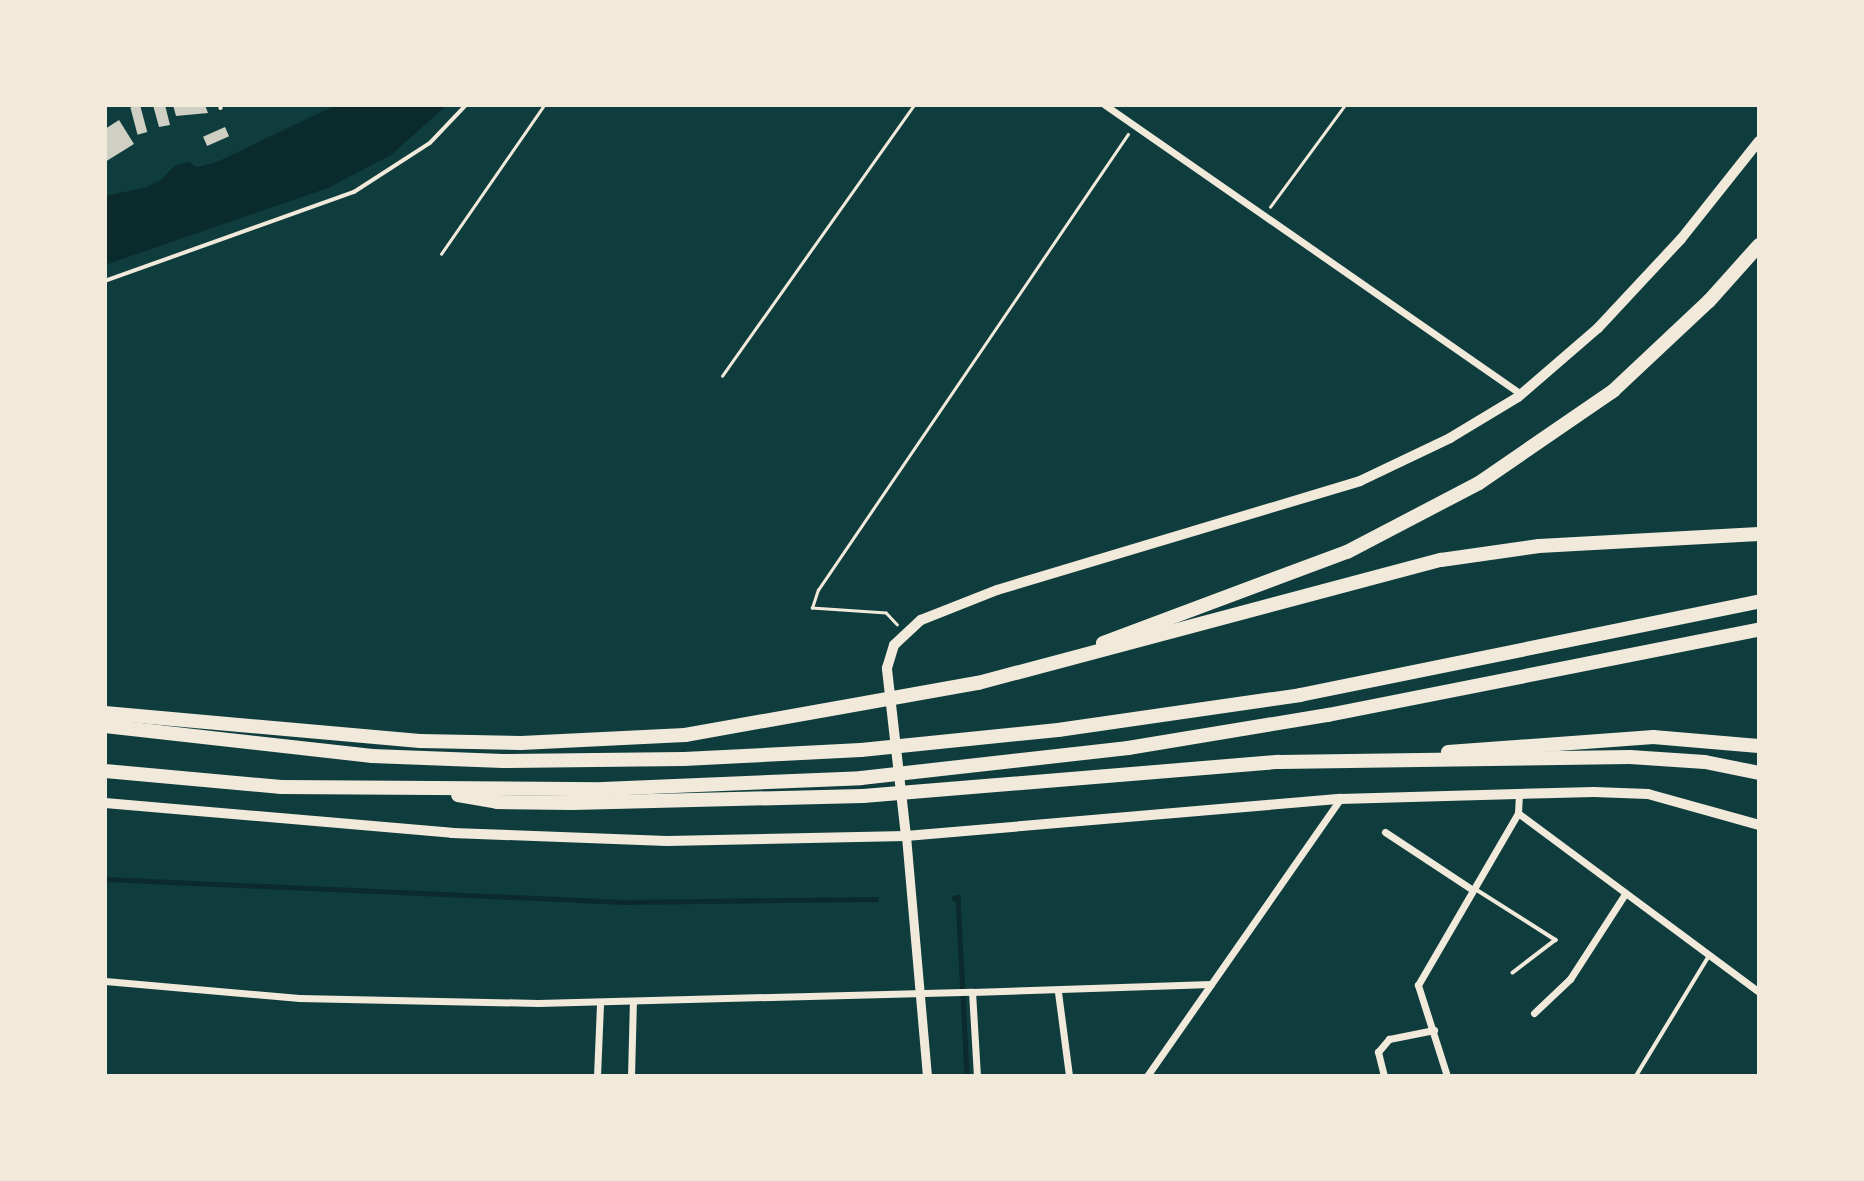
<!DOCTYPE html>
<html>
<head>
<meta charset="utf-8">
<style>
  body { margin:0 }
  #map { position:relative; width:1864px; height:1181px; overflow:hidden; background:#0f3d3e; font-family:Arial,sans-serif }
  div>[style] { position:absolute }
  .water>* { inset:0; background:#0a2a2b }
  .stream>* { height:4.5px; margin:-2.25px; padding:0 2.25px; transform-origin:2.25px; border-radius:2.25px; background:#0a2a2b }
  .building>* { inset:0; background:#cfcfc3; transform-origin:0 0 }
  .path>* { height:2.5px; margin:-1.25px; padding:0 1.25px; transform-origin:1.25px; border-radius:1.25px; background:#f1e9da }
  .service>* { height:3.5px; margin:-1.75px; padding:0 1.75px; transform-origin:1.75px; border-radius:1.75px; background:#f1e9da }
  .minor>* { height:7px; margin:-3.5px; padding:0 3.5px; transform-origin:3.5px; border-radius:3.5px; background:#f1e9da }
  .tertiary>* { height:9px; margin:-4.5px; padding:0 4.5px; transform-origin:4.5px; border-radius:4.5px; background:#f1e9da }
  .secondary>* { height:10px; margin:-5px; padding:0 5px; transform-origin:5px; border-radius:5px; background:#f1e9da }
  .motorway>* { height:14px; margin:-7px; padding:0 7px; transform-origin:7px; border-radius:7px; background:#f1e9da }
  span { translate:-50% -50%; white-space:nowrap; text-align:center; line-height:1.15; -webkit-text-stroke:7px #f1e9da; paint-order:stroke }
  .frame { position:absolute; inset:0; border:107px solid #f1e9da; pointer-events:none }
</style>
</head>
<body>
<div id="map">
  <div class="water">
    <i style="clip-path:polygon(336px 105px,447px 105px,391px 155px,328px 188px,105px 265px,105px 196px,144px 188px,161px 180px,174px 166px,188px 162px,197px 167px,217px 162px)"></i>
  </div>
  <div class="stream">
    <i style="left:105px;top:879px;width:519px;rotate:2.54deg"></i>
    <i style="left:623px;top:902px;width:253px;rotate:-0.7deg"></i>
    <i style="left:954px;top:898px;width:4px;rotate:-14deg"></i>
    <i style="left:958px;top:897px;width:179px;rotate:87.1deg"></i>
  </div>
  <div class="building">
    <i style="left:140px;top:105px;width:28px;height:10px;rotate:75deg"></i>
    <i style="clip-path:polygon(153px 105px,165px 105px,170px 125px,159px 127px)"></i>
    <i style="clip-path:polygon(173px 105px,205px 105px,208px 113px,176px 116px)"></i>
    <i style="clip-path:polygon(119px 120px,134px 144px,105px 162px,105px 129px)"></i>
    <i style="left:225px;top:127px;width:10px;height:24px;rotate:66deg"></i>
  </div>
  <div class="path">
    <i style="left:1270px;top:207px;width:127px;rotate:-53.7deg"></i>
    <i style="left:441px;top:254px;width:181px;rotate:-55.3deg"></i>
    <i style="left:722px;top:376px;width:332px;rotate:-54.7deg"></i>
    <i style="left:897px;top:625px;width:16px;rotate:-133deg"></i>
    <i style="left:886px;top:613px;width:74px;rotate:-176.1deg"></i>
    <i style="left:812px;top:608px;width:19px;rotate:-72deg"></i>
    <i style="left:818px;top:590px;width:551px;rotate:-55.79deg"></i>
  </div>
  <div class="service">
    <i style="left:221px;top:105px;width:3px;rotate:90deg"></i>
    <i style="left:105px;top:281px;width:264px;rotate:-19.7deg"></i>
    <i style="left:354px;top:192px;width:90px;rotate:-32.8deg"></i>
    <i style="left:430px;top:143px;width:52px;rotate:-46.5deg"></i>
    <i style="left:1474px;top:888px;width:97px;rotate:32.4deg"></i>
    <i style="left:1556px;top:940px;width:54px;rotate:142.5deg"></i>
    <i style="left:1636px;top:1076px;width:140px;rotate:-58.7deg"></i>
  </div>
  <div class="minor">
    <i style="left:1105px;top:105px;width:507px;rotate:34.79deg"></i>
    <i style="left:1518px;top:813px;width:300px;rotate:36.6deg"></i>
    <i style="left:1385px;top:832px;width:105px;rotate:33.4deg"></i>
    <i style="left:105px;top:981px;width:195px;rotate:5deg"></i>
    <i style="left:299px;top:998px;width:239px;rotate:1.2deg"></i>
    <i style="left:538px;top:1003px;width:434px;rotate:-1.5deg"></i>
    <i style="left:1058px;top:992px;width:85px;rotate:82.5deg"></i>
    <i style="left:1534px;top:1013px;width:50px;rotate:-43.4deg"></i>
    <i style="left:1570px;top:979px;width:101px;rotate:-57.1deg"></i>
    <i style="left:597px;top:1076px;width:73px;rotate:-87.6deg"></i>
    <i style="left:631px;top:1076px;width:75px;rotate:-88.5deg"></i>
    <i style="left:977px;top:1076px;width:84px;rotate:-93.4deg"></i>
    <i style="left:972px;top:992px;width:239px;rotate:-1.9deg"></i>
    <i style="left:1147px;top:1076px;width:338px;rotate:-55.1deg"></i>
    <i style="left:1384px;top:1076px;width:25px;rotate:-104deg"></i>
    <i style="left:1378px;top:1052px;width:17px;rotate:-50deg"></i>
    <i style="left:1389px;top:1039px;width:46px;rotate:-11.3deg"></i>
    <i style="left:1447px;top:1076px;width:96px;rotate:-107.7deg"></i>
    <i style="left:1418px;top:985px;width:199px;rotate:-59.8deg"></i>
    <i style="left:1518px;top:813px;width:18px;rotate:-87deg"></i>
  </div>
  <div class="tertiary">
    <i style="left:906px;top:836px;width:241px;rotate:85deg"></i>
  </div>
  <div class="secondary">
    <i style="left:105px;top:803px;width:348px;rotate:4.9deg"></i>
    <i style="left:452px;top:833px;width:215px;rotate:2.1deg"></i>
    <i style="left:667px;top:841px;width:239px;rotate:-1.2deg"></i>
    <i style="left:906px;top:836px;width:436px;rotate:-4.9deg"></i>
    <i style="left:1340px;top:799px;width:254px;rotate:-1.6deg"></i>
    <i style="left:1594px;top:792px;width:54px;rotate:2.1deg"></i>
    <i style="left:1648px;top:794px;width:115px;rotate:15.6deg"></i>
    <i style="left:906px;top:836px;width:169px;rotate:-96.5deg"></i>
    <i style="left:887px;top:668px;width:24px;rotate:-73deg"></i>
    <i style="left:894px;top:645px;width:37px;rotate:-43deg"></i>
    <i style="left:921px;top:620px;width:82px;rotate:-21.5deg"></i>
    <i style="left:997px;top:590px;width:379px;rotate:-16.7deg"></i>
    <i style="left:1360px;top:481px;width:100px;rotate:-25.5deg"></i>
    <i style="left:1450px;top:438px;width:79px;rotate:-31.1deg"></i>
    <i style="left:1518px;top:397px;width:106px;rotate:-40.8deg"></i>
    <i style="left:1598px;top:328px;width:122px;rotate:-47deg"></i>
    <i style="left:1681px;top:239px;width:125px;rotate:-51.5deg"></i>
  </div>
  <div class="motorway">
    <i style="left:1103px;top:643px;width:260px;rotate:-20.5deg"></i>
    <i style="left:1347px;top:552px;width:149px;rotate:-27.6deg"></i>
    <i style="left:1479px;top:483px;width:163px;rotate:-34.5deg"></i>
    <i style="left:1613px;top:391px;width:132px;rotate:-43.2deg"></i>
    <i style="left:1709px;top:301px;width:75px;rotate:-48.2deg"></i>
    <i style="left:105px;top:713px;width:316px;rotate:5.1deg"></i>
    <i style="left:420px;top:741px;width:101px;rotate:1.1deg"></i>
    <i style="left:521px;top:743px;width:164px;rotate:-2.8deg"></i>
    <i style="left:685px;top:735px;width:298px;rotate:-10.1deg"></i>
    <i style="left:978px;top:683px;width:479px;rotate:-14.9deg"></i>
    <i style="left:1441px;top:560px;width:99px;rotate:-8.1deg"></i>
    <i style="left:1539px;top:546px;width:220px;rotate:-3.1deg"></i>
    <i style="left:105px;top:726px;width:269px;rotate:6.4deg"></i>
    <i style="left:372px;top:756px;width:131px;rotate:2.2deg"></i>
    <i style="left:503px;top:761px;width:181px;rotate:-0.6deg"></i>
    <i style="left:684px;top:759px;width:177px;rotate:-2.9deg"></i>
    <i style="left:861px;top:750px;width:198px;rotate:-5.8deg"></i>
    <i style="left:1058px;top:730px;width:245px;rotate:-8.2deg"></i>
    <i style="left:1300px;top:695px;width:468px;rotate:-11.5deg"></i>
    <i style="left:1448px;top:752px;width:206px;rotate:-4.2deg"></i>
    <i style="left:1653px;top:737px;width:106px;rotate:4.9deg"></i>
    <i style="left:105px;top:771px;width:177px;rotate:5.2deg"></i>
    <i style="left:281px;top:787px;width:322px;rotate:0.4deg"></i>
    <i style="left:603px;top:789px;width:258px;rotate:-2.4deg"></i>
    <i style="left:861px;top:778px;width:269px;rotate:-6.4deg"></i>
    <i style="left:1128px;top:748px;width:203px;rotate:-9.4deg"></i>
    <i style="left:1328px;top:715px;width:439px;rotate:-11.2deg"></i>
    <i style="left:458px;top:795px;width:40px;rotate:10deg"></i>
    <i style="left:497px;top:802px;width:76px;rotate:0.8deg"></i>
    <i style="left:573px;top:803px;width:290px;rotate:-1.4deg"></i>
    <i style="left:863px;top:796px;width:417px;rotate:-4.7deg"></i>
    <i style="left:1279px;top:762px;width:351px;rotate:-0.8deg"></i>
    <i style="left:1630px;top:757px;width:75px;rotate:3.8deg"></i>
    <i style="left:1705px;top:762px;width:55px;rotate:11.5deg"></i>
  </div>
  <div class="frame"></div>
</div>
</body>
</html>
